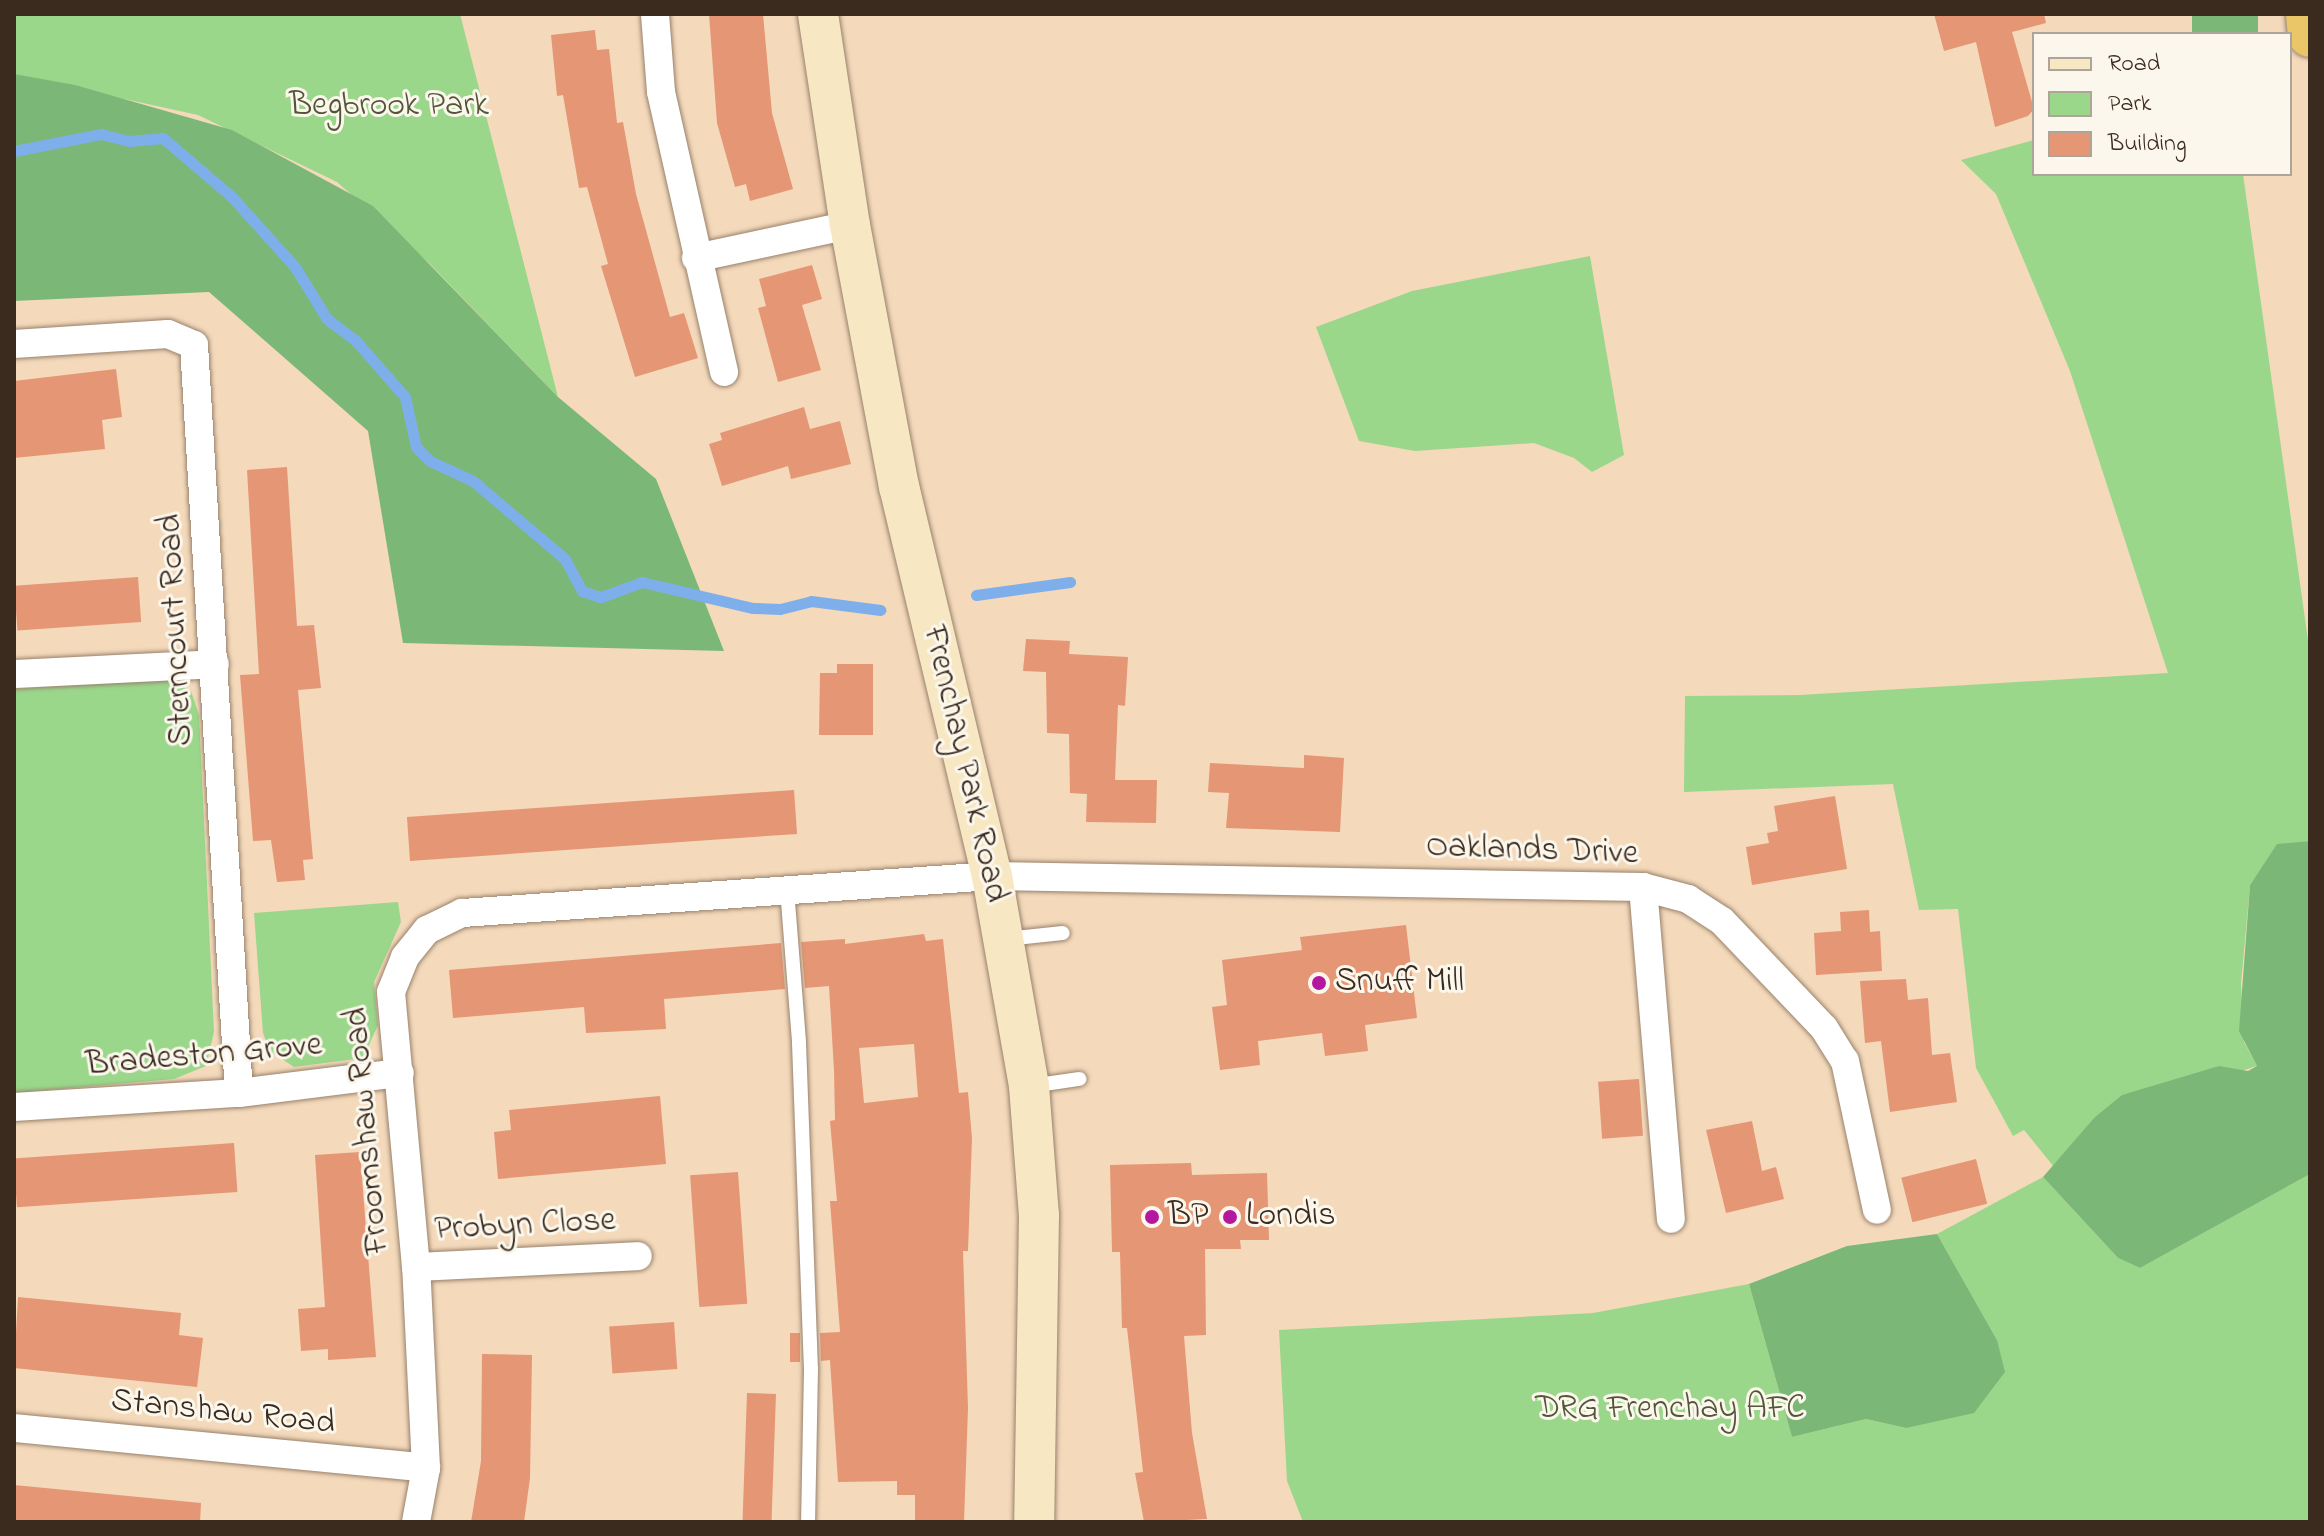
<!DOCTYPE html>
<html>
<head>
<meta charset="utf-8">
<style>
  body { margin:0 }
  #map { position:relative; width:2324px; height:1536px; overflow:hidden; background:#f4d9bb; font-family:"Indie Flower",sans-serif }
  div>[style] { position:absolute }
  .green>* { inset:0; background:#9ad78b }
  .forest>* { inset:0; background:#7bb877; transform-origin:0 0 }
  .stream>* { height:11px; margin:-5.5px; padding:0 5.5px; transform-origin:5.5px; border-radius:5.5px; background:#7fafea }
  .building>* { inset:0; background:#e59675; transform-origin:0 0 }
  .roads { filter:drop-shadow(0 0 2px #98826c) drop-shadow(0 0 2px #98826c) }
  .lane>* { height:14px; margin:-7px; padding:0 7px; transform-origin:7px; border-radius:7px; background:#fff }
  .street>* { height:28px; margin:-14px; padding:0 14px; transform-origin:14px; border-radius:14px; background:#fff }
  .secondary>* { height:40px; margin:-20px; padding:0 20px; transform-origin:20px; border-radius:20px; background:#f7e8c3 }
  .highway>* { height:44px; margin:-22px; padding:0 22px; transform-origin:22px; border-radius:22px; background:#eac669 }
  .dots>* { width:22px; height:22px; translate:-50% -50%; box-sizing:border-box; border:4px solid #fbf7ec; border-radius:50% }
  span { translate:-50% -50%; white-space:nowrap; text-align:center; line-height:1.15; -webkit-text-stroke:6px #fbf7ec; paint-order:stroke }
  .park-label { font-size:34px; color:#535539 }
  .street-label { font-size:34px; color:#3b2a1e }
  .poi-label { font-size:34px; color:#3b2a1e }
  .left { translate:0 -50%; text-align:left }
  .frame { position:absolute; inset:0; border:16px solid #3b2a1e; pointer-events:none }
  .legend { position:absolute; left:2032px; top:32px; width:260px; height:144px; box-sizing:border-box; background:#fbf7ec; border:2px solid #aea59a; margin:0; padding:10px 14px; list-style:none; font-size:24px; color:#3b2a1e }
  .legend li { display:flex; align-items:center; gap:16px; height:40px }
  .legend b { width:40px; border:2px solid #aea59a }
</style>
</head>
<body>
<div id="map">
  <div class="green">
    <i style="clip-path:polygon(14px 14px,460px 14px,558px 397px,430px 264px,337px 182px,198px 115px,14px 75px)"></i>
    <i style="clip-path:polygon(2034px 140px,2034px 174px,2243px 174px,2310px 655px,2310px 841px,2277px 845px,2250px 885px,2241px 984px,2244px 1042px,2257px 1066px,2094px 1118px,2054px 1167px,2024px 1130px,2013px 1136px,1976px 1068px,1958px 909px,1919px 910px,1893px 784px,1684px 792px,1685px 696px,1800px 695px,2168px 673px,2070px 371px,1996px 194px,1961px 160px)"></i>
    <i style="clip-path:polygon(1590px 256px,1624px 455px,1592px 472px,1574px 458px,1534px 443px,1415px 451px,1359px 441px,1316px 327px,1412px 291px)"></i>
    <i style="clip-path:polygon(165px 679px,191px 691px,199px 715px,214px 1032px,206px 1066px,174px 1079px,14px 1093px,14px 689px)"></i>
    <i style="clip-path:polygon(398px 902px,401px 922px,374px 982px,378px 1025px,363px 1058px,294px 1067px,270px 1051px,263px 1033px,254px 913px)"></i>
    <i style="clip-path:polygon(2310px 1174px,2310px 1522px,1303px 1522px,1287px 1481px,1279px 1330px,1593px 1313px,1749px 1284px,1792px 1437px,1866px 1419px,1906px 1428px,1997px 1340px,1937px 1234px,2043px 1177px,2118px 1258px,2140px 1268px)"></i>
  </div>
  <div class="forest">
    <i style="left:2192px;top:14px;width:66px;height:20px"></i>
    <i style="clip-path:polygon(14px 74px,75px 85px,232px 130px,373px 206px,558px 397px,656px 479px,724px 651px,403px 643px,368px 431px,209px 292px,14px 301px)"></i>
    <i style="clip-path:polygon(2310px 841px,2310px 1174px,2140px 1268px,2118px 1258px,2043px 1177px,2094px 1118px,2122px 1095px,2219px 1066px,2248px 1071px,2257px 1066px,2239px 1031px,2250px 885px,2277px 844px)"></i>
    <i style="clip-path:polygon(1937px 1234px,1997px 1340px,2005px 1372px,1974px 1413px,1906px 1428px,1866px 1419px,1792px 1437px,1749px 1284px,1847px 1246px)"></i>
  </div>
  <div class="stream">
    <i style="left:14px;top:151px;width:89px;rotate:-11.1deg"></i>
    <i style="left:101px;top:134px;width:29px;rotate:14deg"></i>
    <i style="left:129px;top:141px;width:34px;rotate:-5deg"></i>
    <i style="left:163px;top:138px;width:91px;rotate:40.5deg"></i>
    <i style="left:232px;top:197px;width:94px;rotate:48deg"></i>
    <i style="left:295px;top:267px;width:61px;rotate:58.4deg"></i>
    <i style="left:327px;top:319px;width:36px;rotate:37deg"></i>
    <i style="left:356px;top:341px;width:74px;rotate:48.8deg"></i>
    <i style="left:405px;top:397px;width:51px;rotate:77.6deg"></i>
    <i style="left:416px;top:447px;width:20px;rotate:45deg"></i>
    <i style="left:430px;top:461px;width:47px;rotate:24.9deg"></i>
    <i style="left:473px;top:481px;width:121px;rotate:40.3deg"></i>
    <i style="left:565px;top:559px;width:36px;rotate:62deg"></i>
    <i style="left:582px;top:591px;width:20px;rotate:18deg"></i>
    <i style="left:601px;top:597px;width:44px;rotate:-20.1deg"></i>
    <i style="left:642px;top:582px;width:114px;rotate:13.2deg"></i>
    <i style="left:753px;top:608px;width:27px;rotate:2deg"></i>
    <i style="left:780px;top:609px;width:32px;rotate:-14deg"></i>
    <i style="left:811px;top:601px;width:70px;rotate:7.4deg"></i>
    <i style="left:976px;top:595px;width:95px;rotate:-7.9deg"></i>
  </div>
  <div class="building">
    <i style="clip-path:polygon(709px 14px,763px 14px,772px 113px,793px 189px,750px 201px,746px 184px,735px 187px,717px 123px)"></i>
    <i style="clip-path:polygon(1934px 14px,2044px 14px,2046px 23px,2012px 32px,2034px 109px,2028px 116px,1995px 127px,1976px 42px,1944px 51px)"></i>
    <i style="clip-path:polygon(595px 30px,597px 50px,609px 49px,617px 123px,623px 122px,636px 194px,670px 317px,684px 313px,698px 358px,635px 377px,601px 266px,608px 264px,587px 187px,579px 188px,563px 95px,557px 96px,551px 35px)"></i>
    <i style="clip-path:polygon(812px 265px,822px 299px,802px 305px,821px 370px,778px 382px,758px 308px,766px 306px,759px 279px)"></i>
    <i style="clip-path:polygon(116px 369px,122px 417px,102px 420px,105px 449px,14px 458px,14px 381px)"></i>
    <i style="clip-path:polygon(804px 407px,810px 429px,840px 421px,851px 464px,791px 479px,788px 466px,722px 486px,709px 444px,722px 440px,720px 433px)"></i>
    <i style="clip-path:polygon(287px 467px,297px 626px,314px 625px,321px 688px,298px 690px,313px 859px,303px 860px,305px 880px,277px 882px,271px 840px,253px 841px,240px 675px,259px 674px,247px 470px)"></i>
    <i style="left:138px;top:577px;width:45px;height:124px;rotate:86deg"></i>
    <i style="clip-path:polygon(1026px 639px,1070px 641px,1069px 654px,1128px 657px,1125px 706px,1118px 705px,1115px 780px,1157px 780px,1156px 823px,1086px 822px,1087px 794px,1070px 793px,1069px 734px,1047px 733px,1046px 672px,1023px 671px)"></i>
    <i style="clip-path:polygon(837px 664px,873px 664px,873px 735px,819px 735px,820px 673px,837px 673px)"></i>
    <i style="clip-path:polygon(1304px 755px,1344px 758px,1340px 832px,1226px 828px,1229px 793px,1208px 792px,1210px 763px,1304px 768px)"></i>
    <i style="left:794px;top:790px;width:44px;height:388px;rotate:86deg"></i>
    <i style="clip-path:polygon(1835px 796px,1847px 869px,1752px 885px,1746px 847px,1769px 843px,1767px 833px,1778px 831px,1774px 806px)"></i>
    <i style="clip-path:polygon(1869px 910px,1870px 932px,1880px 931px,1882px 971px,1816px 975px,1814px 933px,1841px 931px,1840px 912px)"></i>
    <i style="clip-path:polygon(1406px 925px,1417px 1018px,1365px 1025px,1368px 1051px,1325px 1056px,1322px 1033px,1258px 1041px,1260px 1065px,1220px 1070px,1212px 1007px,1227px 1005px,1222px 960px,1302px 950px,1300px 937px)"></i>
    <i style="clip-path:polygon(evenodd,924px 934px,926px 941px,943px 939px,959px 1093px,968px 1092px,972px 1138px,968px 1251px,963px 1251px,968px 1408px,964px 1522px,915px 1522px,915px 1495px,897px 1495px,897px 1481px,838px 1482px,830px 1360px,821px 1361px,820px 1333px,840px 1332px,830px 1201px,837px 1201px,830px 1121px,835px 1120px,834px 1070px,829px 986px,805px 988px,801px 942px,845px 939px,845px 944px,924px 934px,914px 1044px,918px 1097px,864px 1103px,859px 1048px,914px 1044px)"></i>
    <i style="clip-path:polygon(781px 943px,785px 989px,664px 999px,666px 1029px,586px 1033px,584px 1007px,453px 1018px,449px 970px)"></i>
    <i style="clip-path:polygon(1906px 979px,1908px 1000px,1928px 998px,1932px 1055px,1950px 1053px,1957px 1102px,1890px 1112px,1881px 1041px,1865px 1043px,1860px 981px)"></i>
    <i style="left:1639px;top:1079px;width:57px;height:41px;rotate:86deg"></i>
    <i style="clip-path:polygon(660px 1096px,666px 1164px,498px 1179px,494px 1132px,511px 1130px,509px 1110px)"></i>
    <i style="clip-path:polygon(1752px 1121px,1762px 1171px,1776px 1167px,1784px 1199px,1726px 1213px,1706px 1130px)"></i>
    <i style="left:234px;top:1143px;width:49px;height:221px;rotate:86deg"></i>
    <i style="clip-path:polygon(360px 1152px,376px 1357px,328px 1360px,328px 1349px,301px 1351px,298px 1309px,325px 1307px,315px 1155px)"></i>
    <i style="left:1976px;top:1159px;width:46px;height:77px;rotate:76deg"></i>
    <i style="clip-path:polygon(1191px 1163px,1192px 1175px,1267px 1173px,1269px 1240px,1240px 1240px,1241px 1249px,1205px 1249px,1206px 1335px,1184px 1336px,1192px 1433px,1207px 1519px,1144px 1522px,1135px 1473px,1143px 1472px,1127px 1328px,1122px 1328px,1120px 1252px,1112px 1252px,1110px 1165px)"></i>
    <i style="left:738px;top:1172px;width:132px;height:48px;rotate:86deg"></i>
    <i style="clip-path:polygon(18px 1297px,181px 1313px,179px 1335px,203px 1338px,197px 1387px,14px 1368px)"></i>
    <i style="left:674px;top:1322px;width:47px;height:65px;rotate:86deg"></i>
    <i style="left:790px;top:1333px;width:10px;height:29px"></i>
    <i style="clip-path:polygon(482px 1354px,532px 1355px,530px 1478px,524px 1522px,471px 1522px,481px 1461px)"></i>
    <i style="left:747px;top:1393px;width:29px;height:129px;rotate:2deg"></i>
    <i style="clip-path:polygon(14px 1485px,201px 1503px,200px 1522px,14px 1522px)"></i>
  </div>
  <div class="roads">
    <div class="lane">
      <i style="left:787px;top:889px;width:154px;rotate:85.5deg"></i>
      <i style="left:799px;top:1043px;width:326px;rotate:87.9deg"></i>
      <i style="left:811px;top:1369px;width:153px;rotate:91.1deg"></i>
      <i style="left:1006px;top:939px;width:57px;rotate:-6deg"></i>
      <i style="left:1031px;top:1086px;width:49px;rotate:-8.3deg"></i>
    </div>
    <div class="street">
      <i style="left:655px;top:14px;width:78px;rotate:85.6deg"></i>
      <i style="left:661px;top:92px;width:287px;rotate:77.3deg"></i>
      <i style="left:696px;top:258px;width:157px;rotate:-12.1deg"></i>
      <i style="left:14px;top:344px;width:154px;rotate:-3.7deg"></i>
      <i style="left:168px;top:334px;width:28px;rotate:23deg"></i>
      <i style="left:194px;top:345px;width:749px;rotate:86.56deg"></i>
      <i style="left:14px;top:674px;width:201px;rotate:-2.8deg"></i>
      <i style="left:1643px;top:887px;width:333px;rotate:85.2deg"></i>
      <i style="left:14px;top:1107px;width:225px;rotate:-3.6deg"></i>
      <i style="left:239px;top:1093px;width:162px;rotate:-7.1deg"></i>
      <i style="left:416px;top:1267px;width:222px;rotate:-2.8deg"></i>
      <i style="left:14px;top:1428px;width:414px;rotate:5.5deg"></i>
      <i style="left:416px;top:1522px;width:55px;rotate:-79.5deg"></i>
      <i style="left:426px;top:1468px;width:201px;rotate:-92.8deg"></i>
      <i style="left:416px;top:1267px;width:276px;rotate:-95.2deg"></i>
      <i style="left:391px;top:992px;width:38px;rotate:-68deg"></i>
      <i style="left:405px;top:957px;width:35px;rotate:-51deg"></i>
      <i style="left:427px;top:930px;width:39px;rotate:-26deg"></i>
      <i style="left:462px;top:913px;width:531px;rotate:-3.99deg"></i>
      <i style="left:992px;top:876px;width:651px;rotate:0.97deg"></i>
      <i style="left:1643px;top:887px;width:47px;rotate:14.9deg"></i>
      <i style="left:1688px;top:899px;width:40px;rotate:32.9deg"></i>
      <i style="left:1722px;top:921px;width:148px;rotate:46.4deg"></i>
      <i style="left:1824px;top:1028px;width:39px;rotate:58deg"></i>
      <i style="left:1845px;top:1061px;width:152px;rotate:77.9deg"></i>
    </div>
    <div class="secondary">
      <i style="left:818px;top:14px;width:213px;rotate:81.4deg"></i>
      <i style="left:850px;top:225px;width:266px;rotate:79.4deg"></i>
      <i style="left:899px;top:486px;width:401px;rotate:76.6deg"></i>
      <i style="left:992px;top:876px;width:213px;rotate:80deg"></i>
      <i style="left:1029px;top:1086px;width:129px;rotate:85.6deg"></i>
      <i style="left:1039px;top:1215px;width:307px;rotate:90.9deg"></i>
    </div>
    <div class="highway">
      <i style="left:2308px;top:14px;width:21px;rotate:85deg"></i>
    </div>
  </div>
  <div class="dots">
    <i style="left:1319px;top:983px;background:#b5179e"></i>
    <i style="left:1152px;top:1217px;background:#b5179e"></i>
    <i style="left:1230px;top:1217px;background:#b5179e"></i>
  </div>
  <div class="park-label">
    <span style="left:389px;top:107px">Begbrook Park</span>
    <span style="left:1670px;top:1410px">DRG Frenchay AFC</span>
  </div>
  <div class="street-label">
    <span style="left:177px;top:630px;rotate:-93deg">Sterncourt Road</span>
    <span style="left:964px;top:764px;rotate:77deg">Frenchay Park Road</span>
    <span style="left:1532px;top:851px;rotate:2deg">Oaklands Drive</span>
    <span style="left:204px;top:1056px;rotate:-5deg">Bradeston Grove</span>
    <span style="left:368px;top:1131px;rotate:-95deg">Froomshaw Road</span>
    <span style="left:525px;top:1226px;rotate:-3deg">Probyn Close</span>
    <span style="left:223px;top:1413px;rotate:6deg">Stanshaw Road</span>
  </div>
  <div class="poi-label">
    <span class="left" style="left:1335px;top:983px">Snuff Mill</span>
    <span class="left" style="left:1168px;top:1217px">BP</span>
    <span class="left" style="left:1246px;top:1217px">Londis</span>
  </div>
  <div class="frame"></div>
  <ul class="legend">
  <li><b style="height:10px;background:#f7e8c3"></b>Road</li>
  <li><b style="height:22px;background:#9ad78b"></b>Park</li>
  <li><b style="height:22px;background:#e59675"></b>Building</li>
  </ul>
</div>
</body>
</html>
